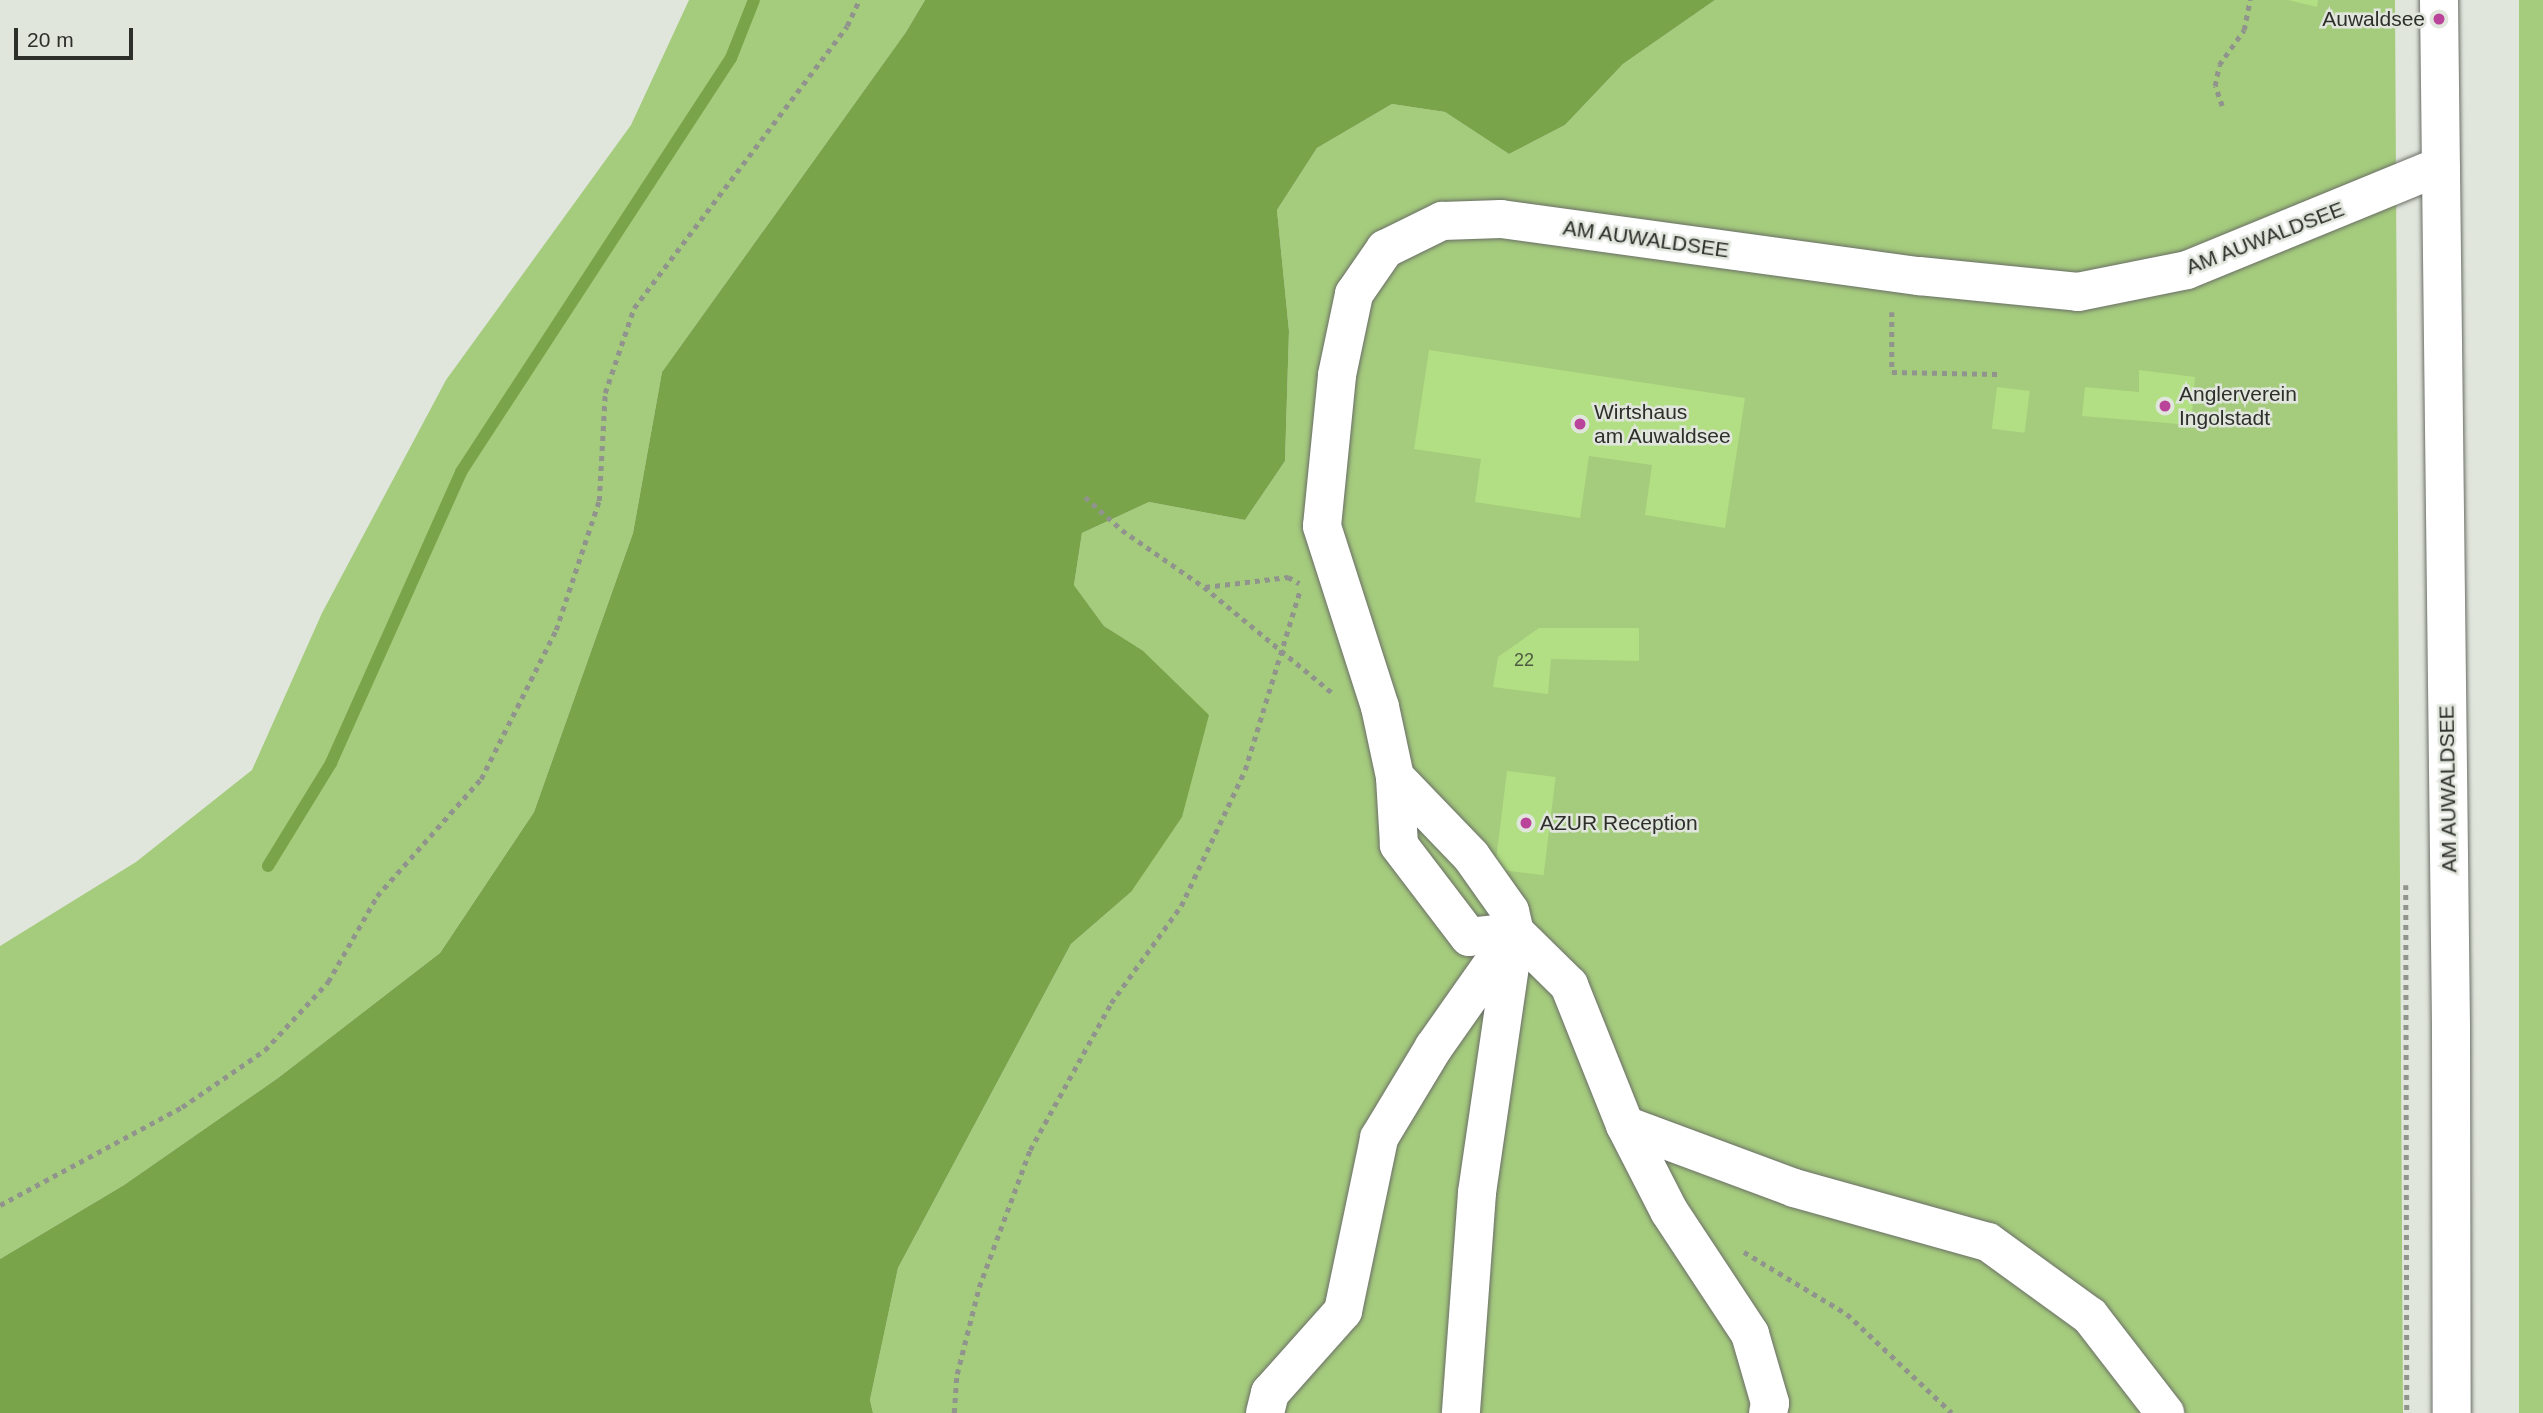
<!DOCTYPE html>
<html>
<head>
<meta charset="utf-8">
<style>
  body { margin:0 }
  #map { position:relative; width:2543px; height:1413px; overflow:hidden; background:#e1e6dd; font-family:Arial,sans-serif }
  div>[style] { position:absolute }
  .green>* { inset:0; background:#a5cb7d; transform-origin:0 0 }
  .water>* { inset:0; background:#7aa44a }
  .stream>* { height:12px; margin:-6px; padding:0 6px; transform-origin:6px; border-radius:6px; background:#7aa44a }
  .building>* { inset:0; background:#b2df83; transform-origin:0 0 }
  .path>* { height:4.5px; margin-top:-2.25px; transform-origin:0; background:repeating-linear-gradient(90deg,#90948d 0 5px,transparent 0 10px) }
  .roads { filter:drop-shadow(0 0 2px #6a6e66) drop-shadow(0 0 2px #6a6e66) }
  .minor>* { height:38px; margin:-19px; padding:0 19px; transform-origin:19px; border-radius:19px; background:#fff }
  .dots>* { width:19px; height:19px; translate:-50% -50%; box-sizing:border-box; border:4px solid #e1e6dd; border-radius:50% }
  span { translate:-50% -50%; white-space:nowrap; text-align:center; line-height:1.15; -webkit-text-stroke:5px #e1e6dd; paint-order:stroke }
  .number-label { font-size:18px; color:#4e5b41 }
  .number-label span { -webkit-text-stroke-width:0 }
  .poi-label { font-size:21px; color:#2d2f2b }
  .right { translate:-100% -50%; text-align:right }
  .left { translate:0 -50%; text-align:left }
  .street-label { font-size:21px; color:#2d2f2b }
  .scale { position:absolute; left:14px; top:28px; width:119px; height:32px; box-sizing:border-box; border:4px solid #2d2f2b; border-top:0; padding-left:9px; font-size:21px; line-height:24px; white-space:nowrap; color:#2d2f2b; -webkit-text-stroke:5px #e1e6dd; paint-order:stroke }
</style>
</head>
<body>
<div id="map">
  <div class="green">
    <i style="clip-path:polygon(689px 0,925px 0,906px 32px,662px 372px,633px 533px,534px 812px,440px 953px,278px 1078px,124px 1185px,0 1259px,0 946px,136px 862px,252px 770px,322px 613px,446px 380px,631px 125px)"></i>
    <i style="clip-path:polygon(1715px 0,2395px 0,2403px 1413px,873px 1413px,870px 1400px,898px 1268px,1071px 944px,1131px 892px,1142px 650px,1104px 626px,1074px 585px,1082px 533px,1149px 502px,1245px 520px,1285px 461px,1289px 331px,1277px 210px,1317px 148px,1392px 104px,1445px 112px,1509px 154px,1565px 125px,1623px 64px)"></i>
    <i style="left:2519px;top:0;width:24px;height:1413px"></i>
  </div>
  <div class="water">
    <i style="clip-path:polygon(925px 0,1715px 0,1623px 64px,1565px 125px,1509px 154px,1445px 112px,1392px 104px,1317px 148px,1277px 210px,1289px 331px,1285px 461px,1245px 520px,1149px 502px,1082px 533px,1074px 585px,1104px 626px,1142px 650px,1209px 715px,1182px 817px,1131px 892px,1071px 944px,898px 1268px,870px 1400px,873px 1413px,0 1413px,0 1259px,124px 1185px,278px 1078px,440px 953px,534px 812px,633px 533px,662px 372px,906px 32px)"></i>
  </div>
  <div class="stream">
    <i style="left:268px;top:866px;width:121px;rotate:-58.5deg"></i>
    <i style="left:331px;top:763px;width:319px;rotate:-65.9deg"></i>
    <i style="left:461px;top:472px;width:494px;rotate:-56.9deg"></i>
    <i style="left:731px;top:58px;width:62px;rotate:-68.4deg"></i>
  </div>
  <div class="building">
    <i style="clip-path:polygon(2288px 0,2318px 0,2317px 7px)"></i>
    <i style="clip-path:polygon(1429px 350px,1745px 398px,1725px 528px,1645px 515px,1652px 465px,1589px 456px,1580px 518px,1475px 502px,1481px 459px,1414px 449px)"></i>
    <i style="clip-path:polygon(2139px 370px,2195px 377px,2191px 425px,2082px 416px,2085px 387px,2139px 392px)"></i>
    <i style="left:1997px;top:387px;width:33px;height:42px;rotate:7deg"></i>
    <i style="clip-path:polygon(1539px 628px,1639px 628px,1639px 661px,1551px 659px,1548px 694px,1493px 687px,1498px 657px)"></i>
    <i style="left:1507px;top:771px;width:49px;height:99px;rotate:7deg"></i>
  </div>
  <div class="path">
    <i style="left:2222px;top:106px;width:21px;rotate:-109deg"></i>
    <i style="left:2215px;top:86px;width:21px;rotate:-79deg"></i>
    <i style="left:2219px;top:65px;width:43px;rotate:-54.5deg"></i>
    <i style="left:2244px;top:30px;width:31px;rotate:-79deg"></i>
    <i style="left:1892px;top:312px;width:60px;rotate:90deg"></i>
    <i style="left:1892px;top:372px;width:106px;rotate:1.1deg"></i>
    <i style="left:1085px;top:497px;width:50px;rotate:41.7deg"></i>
    <i style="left:1122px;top:530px;width:100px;rotate:34.8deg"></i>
    <i style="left:1204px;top:587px;width:168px;rotate:39.5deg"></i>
    <i style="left:1205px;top:587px;width:84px;rotate:-6.9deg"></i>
    <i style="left:1288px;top:577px;width:13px;rotate:29deg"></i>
    <i style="left:2406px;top:885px;width:528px;rotate:89.89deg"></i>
    <i style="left:0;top:1205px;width:207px;rotate:-28.3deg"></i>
    <i style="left:182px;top:1107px;width:101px;rotate:-34.5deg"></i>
    <i style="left:265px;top:1050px;width:93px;rotate:-47.2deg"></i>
    <i style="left:328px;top:982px;width:99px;rotate:-60.3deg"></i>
    <i style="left:377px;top:896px;width:157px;rotate:-48.4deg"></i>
    <i style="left:481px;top:779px;width:167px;rotate:-63.3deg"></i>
    <i style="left:556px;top:630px;width:136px;rotate:-71.6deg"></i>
    <i style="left:599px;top:501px;width:108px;rotate:-86.8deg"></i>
    <i style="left:605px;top:393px;width:90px;rotate:-71.2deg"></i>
    <i style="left:634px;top:308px;width:353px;rotate:-52.9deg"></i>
    <i style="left:847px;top:26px;width:29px;rotate:-65deg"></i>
    <i style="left:1744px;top:1252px;width:120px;rotate:31deg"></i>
    <i style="left:1847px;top:1314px;width:144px;rotate:43.3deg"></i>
    <i style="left:954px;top:1413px;width:39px;rotate:-86deg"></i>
    <i style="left:957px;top:1374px;width:90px;rotate:-75.8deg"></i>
    <i style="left:979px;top:1287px;width:146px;rotate:-69.6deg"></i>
    <i style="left:1030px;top:1150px;width:168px;rotate:-61.1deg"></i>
    <i style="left:1111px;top:1003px;width:120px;rotate:-54.2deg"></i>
    <i style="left:1181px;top:906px;width:150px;rotate:-64.8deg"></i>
    <i style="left:1245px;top:770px;width:188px;rotate:-73deg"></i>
  </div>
  <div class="roads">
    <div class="minor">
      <i style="left:2439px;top:0;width:1031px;rotate:89.33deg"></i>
      <i style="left:2451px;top:1031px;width:382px;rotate:89.9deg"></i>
      <i style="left:1395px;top:777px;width:110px;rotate:46.1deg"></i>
      <i style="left:1471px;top:856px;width:67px;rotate:54.7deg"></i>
      <i style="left:1510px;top:911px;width:22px;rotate:77deg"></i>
      <i style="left:1515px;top:932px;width:264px;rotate:98.3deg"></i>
      <i style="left:1477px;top:1193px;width:221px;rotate:94.2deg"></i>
      <i style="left:1515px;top:932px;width:46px;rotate:173.8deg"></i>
      <i style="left:1469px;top:937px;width:116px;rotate:-127.3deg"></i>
      <i style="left:1399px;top:845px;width:68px;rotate:-93.4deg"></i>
      <i style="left:1395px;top:777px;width:72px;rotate:-102.1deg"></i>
      <i style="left:1380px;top:707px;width:190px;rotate:-107.8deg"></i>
      <i style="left:1322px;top:526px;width:152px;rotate:-84.3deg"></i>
      <i style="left:1337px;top:375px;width:83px;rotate:-78.1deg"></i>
      <i style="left:1354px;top:294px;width:55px;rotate:-55.4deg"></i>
      <i style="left:1385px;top:249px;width:64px;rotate:-26.2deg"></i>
      <i style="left:1442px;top:221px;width:59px;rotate:-1.9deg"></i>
      <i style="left:1501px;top:219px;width:422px;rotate:7.8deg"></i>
      <i style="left:1919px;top:276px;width:160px;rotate:5.7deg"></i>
      <i style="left:2078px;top:292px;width:111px;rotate:-11.4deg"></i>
      <i style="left:2187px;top:270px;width:274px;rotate:-22.3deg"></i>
      <i style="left:1515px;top:932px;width:76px;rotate:44.5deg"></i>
      <i style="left:1569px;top:985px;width:151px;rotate:68.2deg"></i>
      <i style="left:1625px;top:1125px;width:180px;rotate:20.4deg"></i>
      <i style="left:1794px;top:1188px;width:201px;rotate:15.6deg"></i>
      <i style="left:1988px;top:1242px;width:126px;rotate:36deg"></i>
      <i style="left:2090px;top:1316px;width:123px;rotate:52.3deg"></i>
      <i style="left:1625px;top:1125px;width:97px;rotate:62.9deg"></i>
      <i style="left:1669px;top:1211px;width:147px;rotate:56.6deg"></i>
      <i style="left:1750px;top:1334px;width:72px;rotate:73.8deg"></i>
      <i style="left:1770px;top:1403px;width:10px;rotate:101deg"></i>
      <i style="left:1265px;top:1413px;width:21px;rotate:-76deg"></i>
      <i style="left:1270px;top:1393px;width:110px;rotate:-48.3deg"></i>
      <i style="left:1343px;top:1311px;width:177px;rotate:-78.2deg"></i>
      <i style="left:1379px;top:1138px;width:106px;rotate:-58.9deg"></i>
      <i style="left:1434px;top:1047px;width:132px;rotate:-54.9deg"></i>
    </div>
  </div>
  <div class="dots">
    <i style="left:2439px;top:19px;background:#ba449a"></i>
    <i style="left:2165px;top:406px;background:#ba449a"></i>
    <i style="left:1580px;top:424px;background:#ba449a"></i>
    <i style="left:1526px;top:823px;background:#ba449a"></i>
  </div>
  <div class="number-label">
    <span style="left:1524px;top:660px">22</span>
  </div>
  <div class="poi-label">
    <span class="right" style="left:2425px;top:19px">Auwaldsee</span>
    <span class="left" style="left:2179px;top:406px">Anglerverein<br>Ingolstadt</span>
    <span class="left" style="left:1594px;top:424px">Wirtshaus<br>am Auwaldsee</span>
    <span class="left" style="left:1540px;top:823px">AZUR Reception</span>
  </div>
  <div class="street-label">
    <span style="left:2265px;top:238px;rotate:-21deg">AM AUWALDSEE</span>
    <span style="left:1646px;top:239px;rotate:8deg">AM AUWALDSEE</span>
    <span style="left:2448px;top:789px;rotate:-91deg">AM AUWALDSEE</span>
  </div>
  <div class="scale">20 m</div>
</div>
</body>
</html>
